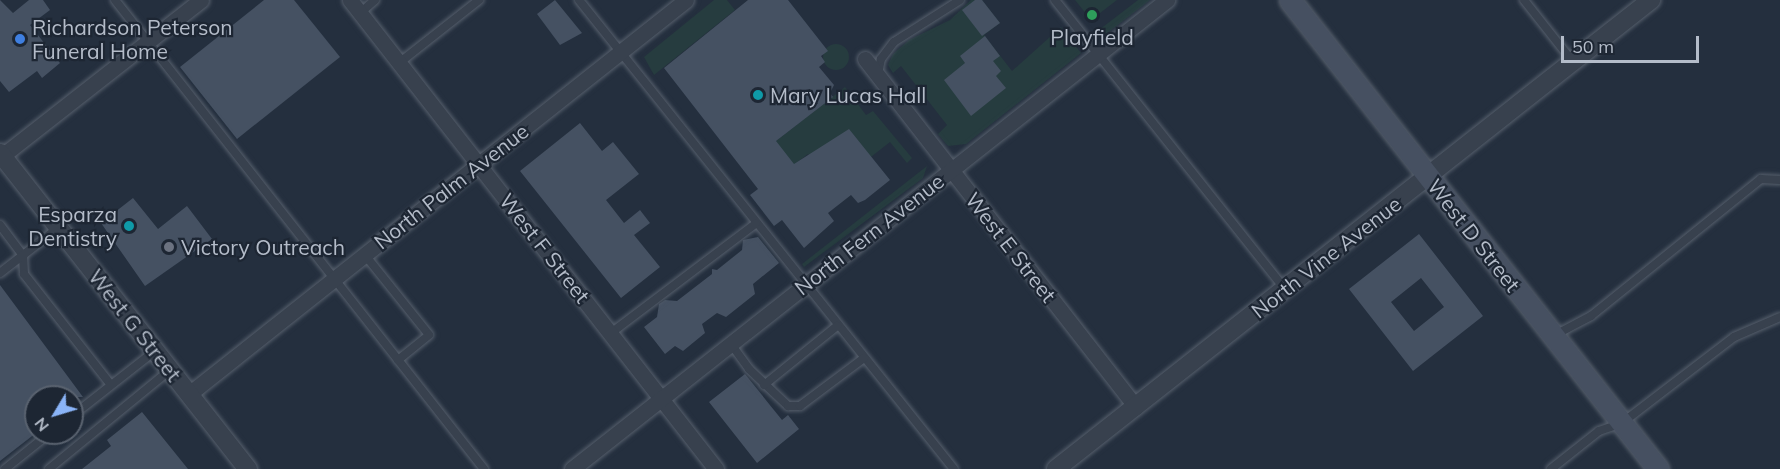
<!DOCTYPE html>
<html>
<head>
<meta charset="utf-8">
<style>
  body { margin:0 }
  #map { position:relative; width:1780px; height:469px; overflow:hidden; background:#242f3e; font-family:Mulish,sans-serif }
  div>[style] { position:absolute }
  .green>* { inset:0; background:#263c3f }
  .round { border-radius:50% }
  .building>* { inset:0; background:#455162 }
  .roads { filter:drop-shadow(0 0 2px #565f6c) drop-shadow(0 0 2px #565f6c) }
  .service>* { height:8px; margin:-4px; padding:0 4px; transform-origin:4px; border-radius:4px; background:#38414e }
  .minor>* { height:15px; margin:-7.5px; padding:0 7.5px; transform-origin:7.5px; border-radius:7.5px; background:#38414e }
  .tertiary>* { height:18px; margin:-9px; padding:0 9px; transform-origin:9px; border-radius:9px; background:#38414e }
  .secondary>* { height:21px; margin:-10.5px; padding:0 10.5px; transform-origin:10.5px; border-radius:10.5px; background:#465061 }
  .dots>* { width:16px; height:16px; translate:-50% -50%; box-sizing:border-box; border:3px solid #1d2633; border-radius:50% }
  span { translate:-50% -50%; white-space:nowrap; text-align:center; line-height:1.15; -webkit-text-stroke:4.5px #1d2633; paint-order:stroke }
  .poi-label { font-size:21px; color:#b4bcc9 }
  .left { translate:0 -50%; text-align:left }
  .right { translate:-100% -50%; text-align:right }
  .street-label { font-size:21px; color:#b4bcc9 }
  .north { position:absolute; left:24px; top:385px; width:60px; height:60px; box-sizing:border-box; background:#1d2633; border:2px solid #59626f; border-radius:50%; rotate:232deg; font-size:16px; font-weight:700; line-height:24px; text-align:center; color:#b4bcc9 }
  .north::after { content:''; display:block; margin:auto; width:21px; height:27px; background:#8ab4f8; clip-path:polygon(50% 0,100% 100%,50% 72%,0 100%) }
  .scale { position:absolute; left:1561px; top:36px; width:138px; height:27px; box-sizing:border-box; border:3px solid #b4bcc9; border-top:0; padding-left:8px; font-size:18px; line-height:21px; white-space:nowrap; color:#b4bcc9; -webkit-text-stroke:4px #1d2633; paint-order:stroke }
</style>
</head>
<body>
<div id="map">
  <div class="green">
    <i style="clip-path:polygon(714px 0,727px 0,735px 10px,654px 75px,644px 57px)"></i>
    <i style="clip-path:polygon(971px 0,982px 0,1000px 23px,984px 35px,1012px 71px,1061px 27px,1081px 53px,966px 144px,948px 146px,938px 134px,947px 125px,901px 66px,893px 73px,888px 65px,893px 54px,909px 40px,950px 20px)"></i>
    <i style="clip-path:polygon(1075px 0,1117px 0,1091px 20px)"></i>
    <i style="clip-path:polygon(1138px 0,1150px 0,1106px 34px,1095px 33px)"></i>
    <i class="round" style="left:823px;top:44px;width:26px;height:26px"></i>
    <i style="clip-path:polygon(845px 87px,866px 115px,873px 111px,912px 158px,907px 163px,890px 142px,844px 178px,830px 182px,808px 154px,783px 173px,776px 141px)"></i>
    <i style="clip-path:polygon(927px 166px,923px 178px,804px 267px,802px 264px)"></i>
  </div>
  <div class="building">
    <i style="clip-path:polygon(0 0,13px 13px,29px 0,43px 0,50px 10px,30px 25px,60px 63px,42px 78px,37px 71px,9px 92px,0 81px)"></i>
    <i style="clip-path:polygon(264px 0,294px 0,340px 57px,237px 139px,180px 67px)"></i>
    <i style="clip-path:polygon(555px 0,582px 33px,560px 45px,537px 14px)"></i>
    <i style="clip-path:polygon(748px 0,788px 0,828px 51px,821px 56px,825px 62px,819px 67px,834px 85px,830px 93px,833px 97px,776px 141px,794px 164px,849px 129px,890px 180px,865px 200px,858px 203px,851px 195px,828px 213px,834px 221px,804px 248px,782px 220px,774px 226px,750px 195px,758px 189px,664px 68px)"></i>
    <i style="clip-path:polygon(975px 0,982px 0,1000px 23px,982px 36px,962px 10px)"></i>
    <i style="clip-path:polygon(985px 36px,1000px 56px,993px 61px,1001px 71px,996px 76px,1006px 88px,971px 116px,944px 80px,965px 63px,960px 56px)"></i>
    <i style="clip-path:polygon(580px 123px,602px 151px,613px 142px,639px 174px,606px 200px,624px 223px,640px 210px,650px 223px,634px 235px,660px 267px,621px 298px,520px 171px)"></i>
    <i style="clip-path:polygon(133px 198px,158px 229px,187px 206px,212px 239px,145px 286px,101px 223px)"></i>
    <i style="clip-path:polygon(evenodd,1419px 234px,1483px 316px,1413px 371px,1349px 289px,1419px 234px,1421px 278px,1444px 307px,1414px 331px,1391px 302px,1421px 278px)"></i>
    <i style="clip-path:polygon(758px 237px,779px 263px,753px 284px,755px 294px,726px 317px,717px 313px,702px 324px,705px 333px,683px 351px,675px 346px,665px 354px,644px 327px,657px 317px,659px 304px,665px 300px,677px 301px,712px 274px,712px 269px,717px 270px,742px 250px,743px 240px)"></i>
    <i style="clip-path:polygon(0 285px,83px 397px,36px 397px,36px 433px,0 461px)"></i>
    <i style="clip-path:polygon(745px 374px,782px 420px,788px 415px,799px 429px,757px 463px,709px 402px)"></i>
    <i style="clip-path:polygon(142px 412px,188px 469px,82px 469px,111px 446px,107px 440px)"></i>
  </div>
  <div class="roads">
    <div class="service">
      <i style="left:115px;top:0;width:597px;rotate:51.81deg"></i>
      <i style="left:579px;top:0;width:600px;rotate:51.36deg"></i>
      <i style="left:1055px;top:0;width:368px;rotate:51.5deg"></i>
      <i style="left:1524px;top:0;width:79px;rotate:51.7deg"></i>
      <i style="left:360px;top:13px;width:20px;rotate:-41deg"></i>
      <i style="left:399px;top:63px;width:102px;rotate:-38.2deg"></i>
      <i style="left:878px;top:74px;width:15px;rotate:-79deg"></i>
      <i style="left:881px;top:59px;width:21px;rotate:-53deg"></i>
      <i style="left:894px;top:42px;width:78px;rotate:-32.5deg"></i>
      <i style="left:0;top:225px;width:38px;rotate:53deg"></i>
      <i style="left:23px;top:255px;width:19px;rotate:87deg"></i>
      <i style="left:24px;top:274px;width:141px;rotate:51.9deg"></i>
      <i style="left:365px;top:255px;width:102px;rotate:51.3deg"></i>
      <i style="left:429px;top:335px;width:40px;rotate:141deg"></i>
      <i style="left:0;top:273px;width:73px;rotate:-37.8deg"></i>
      <i style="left:611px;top:333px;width:181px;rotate:-37.1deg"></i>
      <i style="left:1555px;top:335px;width:41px;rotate:-27.8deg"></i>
      <i style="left:1591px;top:316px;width:218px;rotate:-38.9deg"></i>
      <i style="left:1761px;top:179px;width:19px;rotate:3deg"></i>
      <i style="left:731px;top:344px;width:31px;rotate:54deg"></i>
      <i style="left:749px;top:369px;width:54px;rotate:43.5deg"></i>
      <i style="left:788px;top:406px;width:12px"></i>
      <i style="left:800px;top:406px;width:80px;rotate:-36.9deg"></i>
      <i style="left:764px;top:385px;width:94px;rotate:-38.9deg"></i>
      <i style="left:72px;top:416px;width:105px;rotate:-38.1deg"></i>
      <i style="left:5px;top:469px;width:58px;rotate:-38.7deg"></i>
      <i style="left:49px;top:469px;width:156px;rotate:-39.3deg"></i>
      <i style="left:1551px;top:469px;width:61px;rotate:-38.4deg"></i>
      <i style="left:1599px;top:431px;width:24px;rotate:-19deg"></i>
      <i style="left:1622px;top:423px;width:141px;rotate:-37.5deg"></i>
      <i style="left:1734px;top:337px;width:50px;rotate:-23.5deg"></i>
    </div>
    <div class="minor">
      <i style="left:350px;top:0;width:595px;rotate:52.03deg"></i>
      <i style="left:865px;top:59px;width:441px;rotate:52.1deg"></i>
      <i style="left:2px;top:156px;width:253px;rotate:-38.1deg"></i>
      <i style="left:189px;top:394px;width:634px;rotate:-38.41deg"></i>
      <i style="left:572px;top:469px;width:758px;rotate:-38.25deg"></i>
    </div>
    <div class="tertiary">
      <i style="left:0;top:153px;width:402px;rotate:51.9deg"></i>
      <i style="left:1056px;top:469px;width:758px;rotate:-38.25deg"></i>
    </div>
    <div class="secondary">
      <i style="left:1290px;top:0;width:596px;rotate:51.88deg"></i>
    </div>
  </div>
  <div class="dots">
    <i style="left:1092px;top:15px;background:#2e9e5b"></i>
    <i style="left:20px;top:39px;background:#3f7fe0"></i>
    <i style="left:758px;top:95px;background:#0f9aa8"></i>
    <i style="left:129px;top:226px;background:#0f9aa8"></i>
    <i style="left:169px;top:247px;background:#6b7280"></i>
  </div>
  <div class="poi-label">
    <span class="left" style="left:32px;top:39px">Richardson Peterson<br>Funeral Home</span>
    <span style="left:1092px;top:37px">Playfield</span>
    <span class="left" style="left:770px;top:95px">Mary Lucas Hall</span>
    <span class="right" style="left:117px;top:226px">Esparza<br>Dentistry</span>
    <span class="left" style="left:181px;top:247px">Victory Outreach</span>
  </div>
  <div class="street-label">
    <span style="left:451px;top:186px;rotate:-38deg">North Palm Avenue</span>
    <span style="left:869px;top:234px;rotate:-38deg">North Fern Avenue</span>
    <span style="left:1474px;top:235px;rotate:52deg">West D Street</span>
    <span style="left:1011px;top:247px;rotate:52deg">West E Street</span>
    <span style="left:545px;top:248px;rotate:52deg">West F Street</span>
    <span style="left:1326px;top:257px;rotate:-38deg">North Vine Avenue</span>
    <span style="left:135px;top:325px;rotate:52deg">West G Street</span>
  </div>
  <div class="north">N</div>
  <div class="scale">50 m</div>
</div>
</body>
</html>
